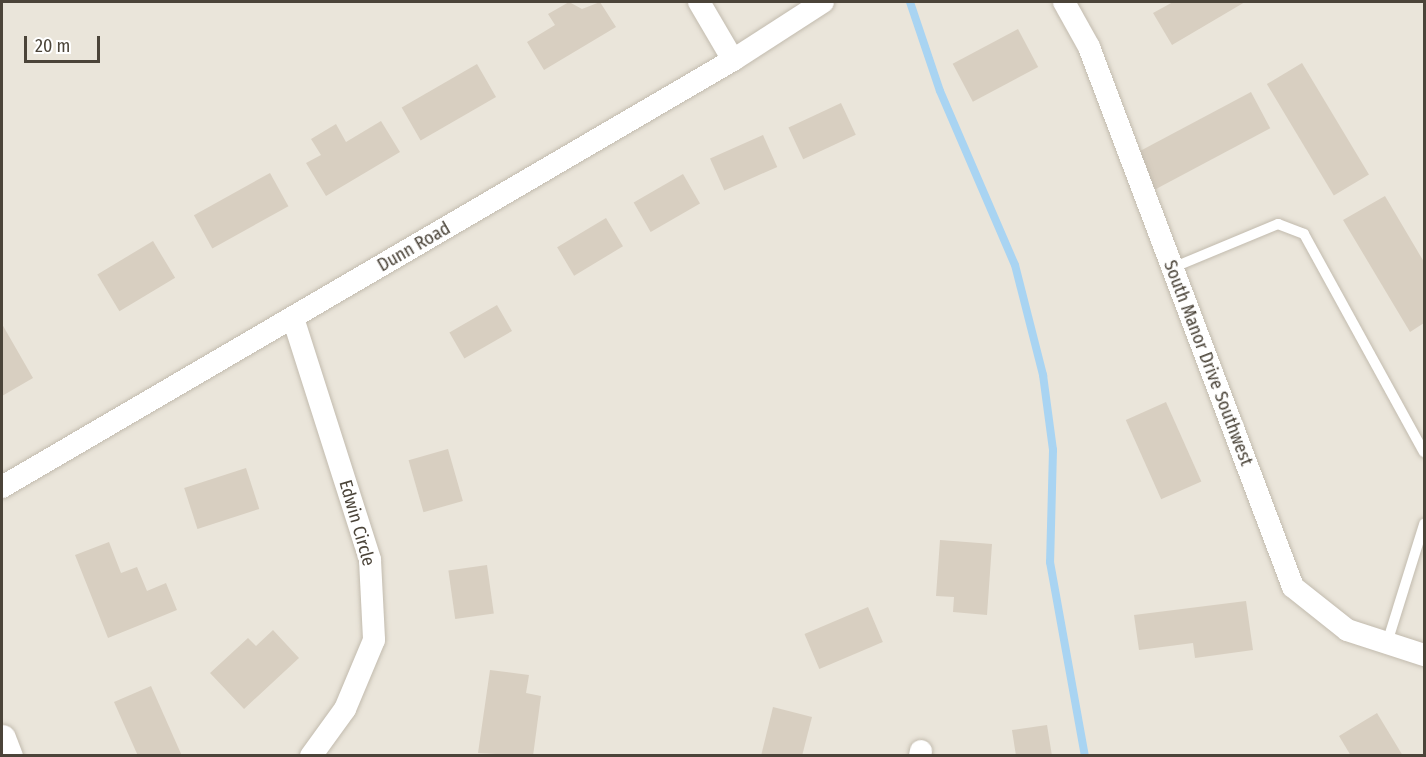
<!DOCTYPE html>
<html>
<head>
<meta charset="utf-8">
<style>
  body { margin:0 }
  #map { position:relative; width:1426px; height:757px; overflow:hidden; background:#f6f3ec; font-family:"Fira Sans Condensed",sans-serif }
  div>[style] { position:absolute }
  .residential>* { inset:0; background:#eae5da; transform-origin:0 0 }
  .stream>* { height:8px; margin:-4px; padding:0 4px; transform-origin:4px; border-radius:4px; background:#a9d4f2 }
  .building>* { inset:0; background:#d8cfc1; transform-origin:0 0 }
  .roads { filter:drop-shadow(0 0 2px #c2bbae) drop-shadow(0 0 2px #c2bbae) }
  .service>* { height:10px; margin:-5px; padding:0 5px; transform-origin:5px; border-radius:5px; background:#fff }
  .minor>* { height:22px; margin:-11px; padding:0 11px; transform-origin:11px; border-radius:11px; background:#fff }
  .tertiary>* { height:27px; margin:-13.5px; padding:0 13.5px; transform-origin:13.5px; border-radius:13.5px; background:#fff }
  span { translate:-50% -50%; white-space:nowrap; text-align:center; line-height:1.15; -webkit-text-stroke:6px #fff; paint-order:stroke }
  .street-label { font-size:18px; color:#4b4439 }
  .frame { position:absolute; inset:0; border:3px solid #4b4439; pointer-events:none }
  .scale { position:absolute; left:24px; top:36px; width:76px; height:27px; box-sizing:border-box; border:3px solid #4b4439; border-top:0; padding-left:8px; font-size:18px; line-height:21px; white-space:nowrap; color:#4b4439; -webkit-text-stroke:4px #fff; paint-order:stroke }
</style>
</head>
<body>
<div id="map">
  <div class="residential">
    <i style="left:2px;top:2px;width:1422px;height:753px"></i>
  </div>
  <div class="stream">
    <i style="left:910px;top:2px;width:94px;rotate:71.4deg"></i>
    <i style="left:940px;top:91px;width:189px;rotate:66.7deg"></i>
    <i style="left:1015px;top:265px;width:114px;rotate:75.7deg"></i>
    <i style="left:1043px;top:375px;width:76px;rotate:82.4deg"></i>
    <i style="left:1053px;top:450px;width:112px;rotate:91.5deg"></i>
    <i style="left:1050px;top:562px;width:197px;rotate:79.8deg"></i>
  </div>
  <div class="building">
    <i style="clip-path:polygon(569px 2px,582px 9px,600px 2px,616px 27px,544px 70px,527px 42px,555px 25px,548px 14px)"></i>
    <i style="clip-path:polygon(1173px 2px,1245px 2px,1172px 45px,1153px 13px)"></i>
    <i style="left:1018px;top:29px;width:43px;height:74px;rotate:62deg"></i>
    <i style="left:1302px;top:63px;width:130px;height:41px;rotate:59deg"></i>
    <i style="left:477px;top:64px;width:38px;height:87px;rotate:60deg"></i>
    <i style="left:1251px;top:92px;width:41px;height:131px;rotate:62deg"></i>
    <i style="left:841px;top:103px;width:35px;height:58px;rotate:65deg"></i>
    <i style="clip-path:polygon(381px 121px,400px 152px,326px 196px,306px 163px,321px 155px,311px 139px,336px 124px,346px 142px)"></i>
    <i style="left:763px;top:135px;width:35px;height:58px;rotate:66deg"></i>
    <i style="left:270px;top:173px;width:38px;height:87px;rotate:61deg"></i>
    <i style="left:683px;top:174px;width:34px;height:57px;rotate:60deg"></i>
    <i style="clip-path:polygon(1385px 196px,1424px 262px,1424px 323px,1410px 332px,1343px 220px)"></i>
    <i style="left:606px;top:218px;width:33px;height:57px;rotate:59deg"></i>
    <i style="left:153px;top:241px;width:43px;height:65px;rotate:59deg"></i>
    <i style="left:497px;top:305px;width:30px;height:55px;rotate:60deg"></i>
    <i style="clip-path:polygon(2px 324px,33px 378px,2px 396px)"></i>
    <i style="left:1166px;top:402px;width:87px;height:44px;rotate:66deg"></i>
    <i style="left:448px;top:449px;width:54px;height:41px;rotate:74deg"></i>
    <i style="left:246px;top:468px;width:43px;height:65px;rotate:72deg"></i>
    <i style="clip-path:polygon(940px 540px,992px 544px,987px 615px,953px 612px,954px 597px,936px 596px)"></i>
    <i style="clip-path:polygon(109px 542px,121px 573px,137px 567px,147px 591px,166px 583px,177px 610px,108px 638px,75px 555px)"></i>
    <i style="left:487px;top:565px;width:49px;height:39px;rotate:82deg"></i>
    <i style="clip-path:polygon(1246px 601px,1253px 650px,1195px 658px,1193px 643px,1139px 650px,1134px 615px)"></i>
    <i style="left:868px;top:607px;width:38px;height:69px;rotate:67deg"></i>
    <i style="clip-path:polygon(273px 630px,299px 658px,244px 709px,210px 673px,248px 638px,256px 646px)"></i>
    <i style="clip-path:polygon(490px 670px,529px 675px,526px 693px,541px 696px,533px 756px,478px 753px)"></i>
    <i style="clip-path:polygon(151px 686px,182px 756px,138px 756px,114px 702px)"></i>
    <i style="clip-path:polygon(773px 707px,812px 717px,802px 756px,761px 756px)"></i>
    <i style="clip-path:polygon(1377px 713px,1403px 756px,1351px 756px,1339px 736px)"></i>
    <i style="clip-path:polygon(1047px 725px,1052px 756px,1016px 756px,1012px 730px)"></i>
  </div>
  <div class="roads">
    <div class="service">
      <i style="left:1172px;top:268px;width:115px;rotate:-22.5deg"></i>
      <i style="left:1278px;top:224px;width:28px;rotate:21deg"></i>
      <i style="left:1304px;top:234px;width:249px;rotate:61.2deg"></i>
      <i style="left:1387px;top:643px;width:125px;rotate:-72.7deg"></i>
    </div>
    <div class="minor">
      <i style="left:699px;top:2px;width:67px;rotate:59.6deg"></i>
      <i style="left:1064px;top:2px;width:51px;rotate:60.9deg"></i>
      <i style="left:1089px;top:47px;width:577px;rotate:69.3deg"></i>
      <i style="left:1293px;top:587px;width:69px;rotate:38.5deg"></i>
      <i style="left:1347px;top:630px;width:81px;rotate:18deg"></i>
      <i style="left:293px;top:318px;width:254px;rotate:72.3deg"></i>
      <i style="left:370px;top:560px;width:80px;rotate:87.1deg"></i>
      <i style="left:374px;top:640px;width:75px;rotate:112.8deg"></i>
      <i style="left:345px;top:709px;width:58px;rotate:125.9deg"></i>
      <i style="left:2px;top:487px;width:847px;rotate:-30.29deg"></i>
      <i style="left:733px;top:60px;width:107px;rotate:-32.8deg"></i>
      <i style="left:920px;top:756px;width:5px;rotate:-79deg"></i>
    </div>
    <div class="tertiary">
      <i style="left:2px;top:738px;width:19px;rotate:69deg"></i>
    </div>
  </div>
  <div class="street-label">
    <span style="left:414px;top:247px;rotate:-30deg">Dunn Road</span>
    <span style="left:1208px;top:363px;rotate:69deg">South Manor Drive Southwest</span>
    <span style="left:357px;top:523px;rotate:74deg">Edwin Circle</span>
  </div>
  <div class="frame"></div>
  <div class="scale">20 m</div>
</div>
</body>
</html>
